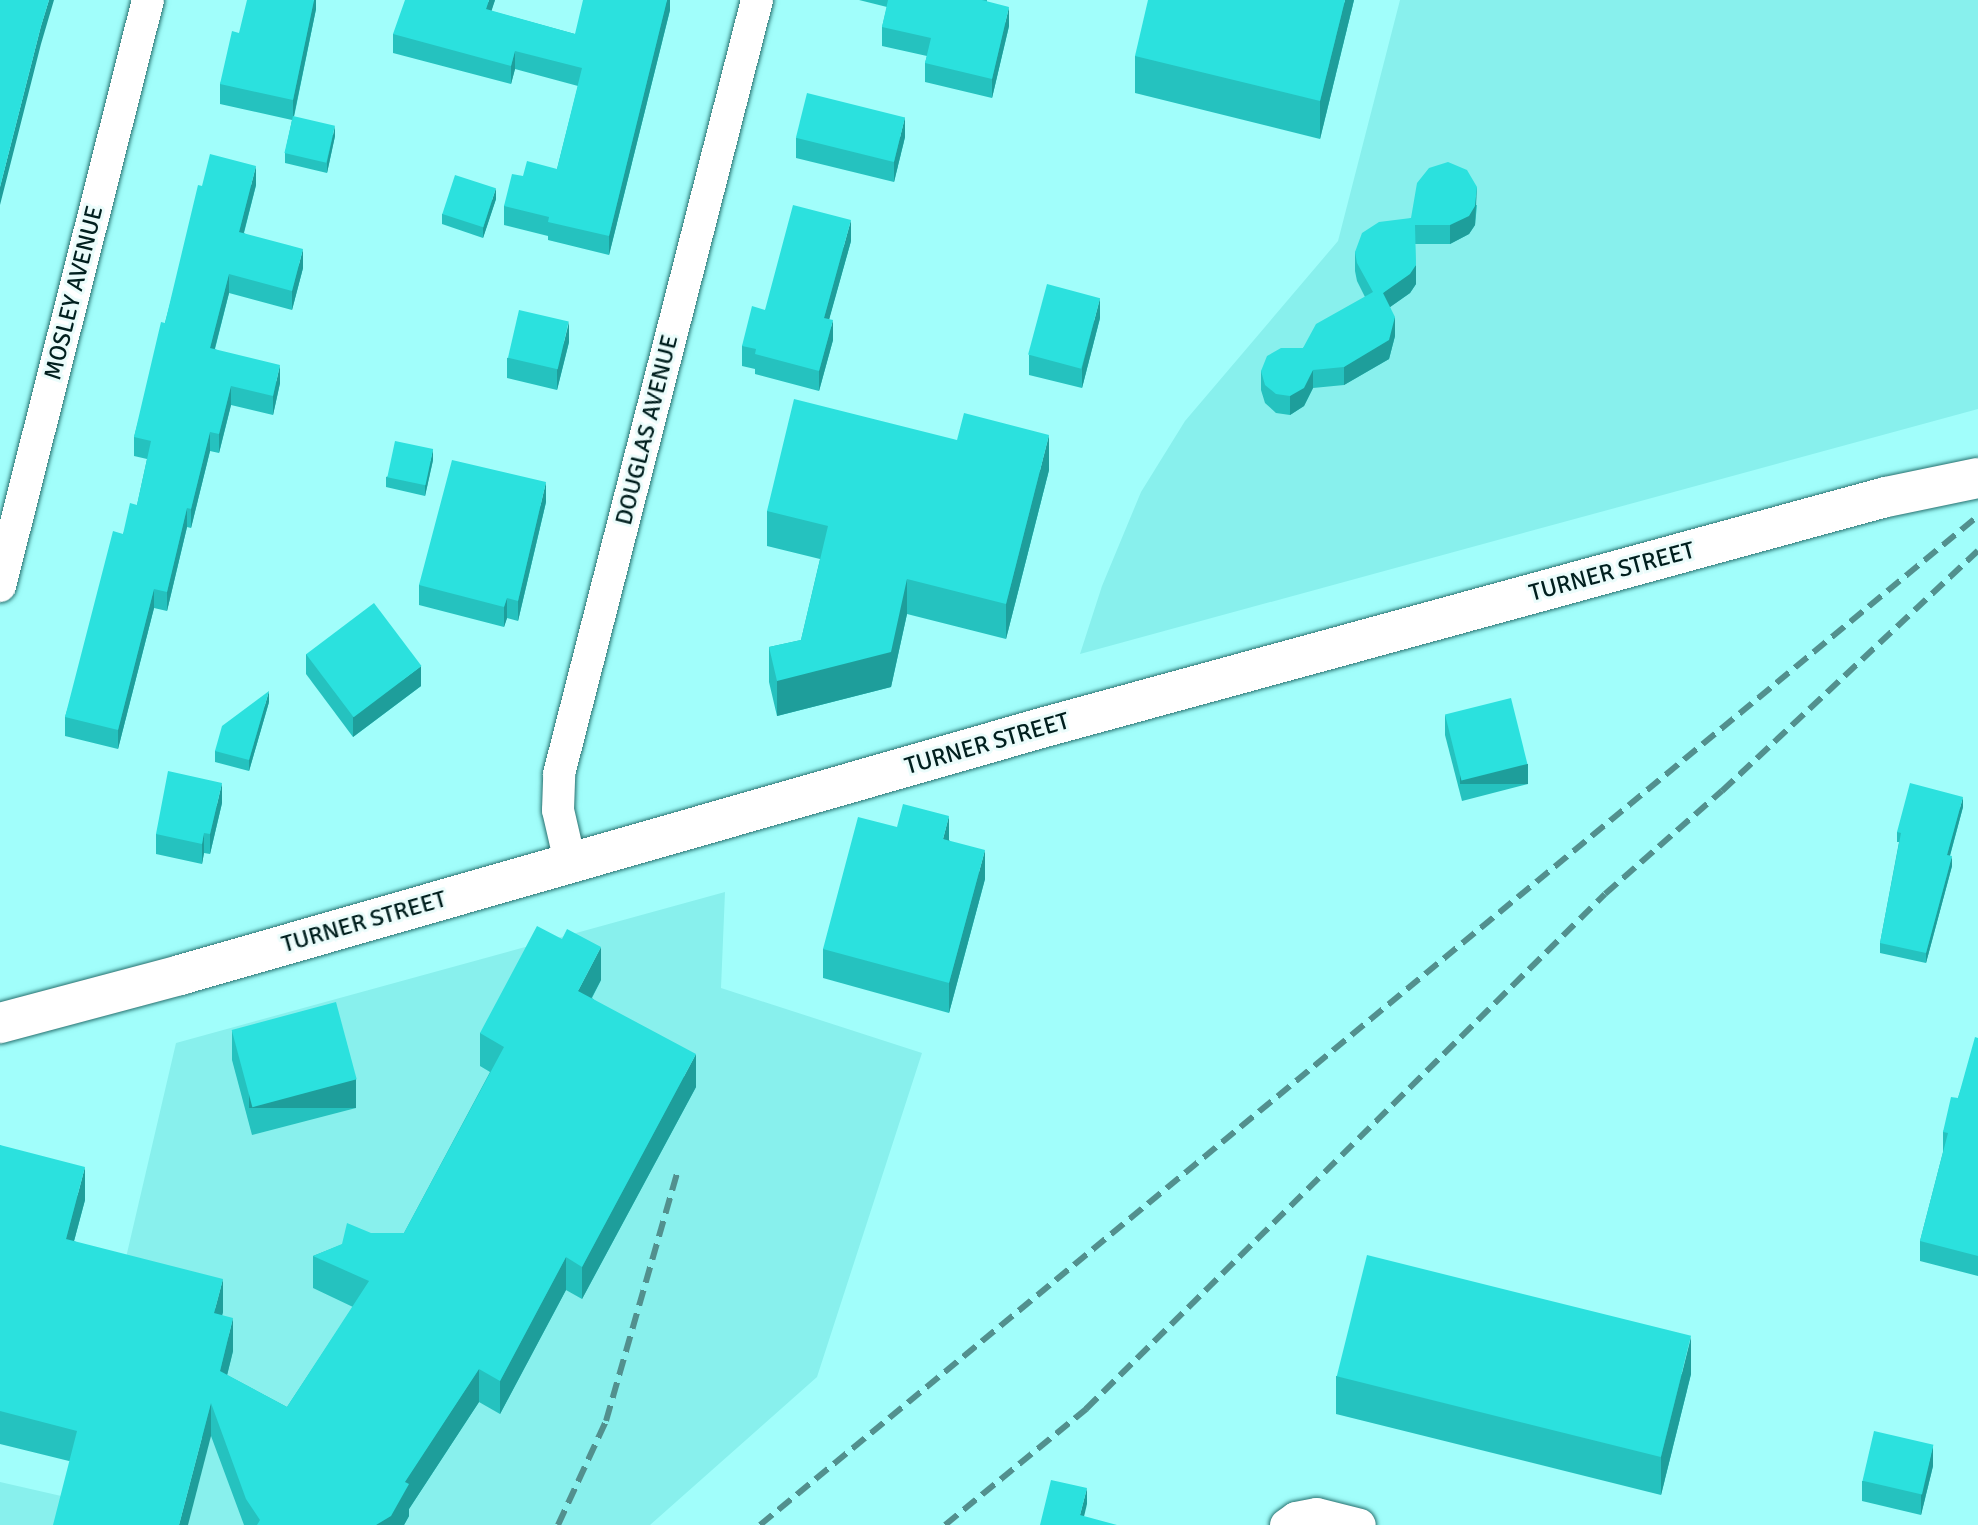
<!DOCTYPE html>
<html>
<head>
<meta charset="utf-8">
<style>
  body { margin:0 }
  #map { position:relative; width:1978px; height:1525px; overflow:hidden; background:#a1fefb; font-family:Signika,sans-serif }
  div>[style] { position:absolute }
  .built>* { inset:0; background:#88f0ed }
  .roads { filter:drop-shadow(0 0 2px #27706f) drop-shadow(0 0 2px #27706f) }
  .minor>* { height:32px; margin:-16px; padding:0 16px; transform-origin:16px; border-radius:16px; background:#fff }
  .tertiary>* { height:40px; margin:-20px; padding:0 20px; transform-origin:20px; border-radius:20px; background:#fff }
  .rail>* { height:6px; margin-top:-3px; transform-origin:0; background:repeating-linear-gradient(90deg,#52908e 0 16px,transparent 0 24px) }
  .wall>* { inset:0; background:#25c2bf }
  .shaded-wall>* { inset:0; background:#1e9e9b; transform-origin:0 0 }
  .building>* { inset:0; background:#2be1de; transform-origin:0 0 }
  span { translate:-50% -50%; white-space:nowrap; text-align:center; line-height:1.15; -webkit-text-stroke:6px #ebfcfb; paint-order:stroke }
  .street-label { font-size:24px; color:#011f1e }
</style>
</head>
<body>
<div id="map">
  <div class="built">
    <i style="clip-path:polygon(1400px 0,1978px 0,1978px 409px,1080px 654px,1102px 586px,1141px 492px,1185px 421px,1338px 241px)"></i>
    <i style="clip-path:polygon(725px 892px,721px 988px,922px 1053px,817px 1377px,650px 1525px,0 1525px,0 1482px,70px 1498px,176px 1043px)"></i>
  </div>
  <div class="roads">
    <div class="minor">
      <i style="left:0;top:586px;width:604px;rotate:-75.83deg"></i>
      <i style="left:570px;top:862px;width:53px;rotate:-103deg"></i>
      <i style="left:558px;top:810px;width:36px;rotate:-88deg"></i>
      <i style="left:559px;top:774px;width:799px;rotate:-75.65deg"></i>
      <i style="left:1286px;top:1525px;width:12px;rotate:-35deg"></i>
      <i style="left:1296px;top:1518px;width:21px;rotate:-11deg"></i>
      <i style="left:1317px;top:1514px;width:44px;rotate:14.3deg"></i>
    </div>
    <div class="tertiary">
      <i style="left:0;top:1023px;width:186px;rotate:-14.9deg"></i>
      <i style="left:180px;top:975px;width:900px;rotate:-16deg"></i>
      <i style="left:1045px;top:727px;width:872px;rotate:-15.3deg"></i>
      <i style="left:1886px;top:497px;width:94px;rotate:-11.7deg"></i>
    </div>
  </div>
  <div class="rail">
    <i style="left:558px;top:1525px;width:115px;rotate:-65.2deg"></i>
    <i style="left:606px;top:1421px;width:257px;rotate:-74deg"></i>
    <i style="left:760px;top:1525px;width:1582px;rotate:-39.64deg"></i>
    <i style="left:945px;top:1525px;width:183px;rotate:-39.4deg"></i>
    <i style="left:1086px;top:1409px;width:731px;rotate:-44.78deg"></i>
    <i style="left:1605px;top:894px;width:156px;rotate:-41.4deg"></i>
    <i style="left:1722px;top:791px;width:351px;rotate:-43.2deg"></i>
  </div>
  <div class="wall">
    <i style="clip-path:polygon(316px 0,316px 9px,294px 117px,335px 136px,327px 173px,285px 163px,285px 153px,292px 120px,220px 104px,220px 84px,239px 33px)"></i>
    <i style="clip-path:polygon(495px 0,491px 11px,575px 34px,670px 0,670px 10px,609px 255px,548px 240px,548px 236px,504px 225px,504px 206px,523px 176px,557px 169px,578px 86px,515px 69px,511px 84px,393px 53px,393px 34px)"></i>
    <i style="clip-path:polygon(859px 0,987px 0,987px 2px,1009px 26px,992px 98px,925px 82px,925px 63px,927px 56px,882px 46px,882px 27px,887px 7px)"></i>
    <i style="clip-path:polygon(1354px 0,1320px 139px,1135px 93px,1135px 56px)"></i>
    <i style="clip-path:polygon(905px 137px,894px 182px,796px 158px,796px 138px)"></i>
    <i style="clip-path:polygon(256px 185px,244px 233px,303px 268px,292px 310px,229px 293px,215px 349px,280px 383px,273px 415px,231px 405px,219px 453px,210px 451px,191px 528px,187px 527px,167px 611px,154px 608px,118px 749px,65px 736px,65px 717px,123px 534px,137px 505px,147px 459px,134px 456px,134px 437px,202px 186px)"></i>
    <i style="clip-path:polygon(496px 199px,483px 238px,442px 224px,442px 214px)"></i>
    <i style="clip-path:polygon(1477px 205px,1475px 225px,1469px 234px,1450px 244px,1415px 244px,1416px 284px,1410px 293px,1390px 307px,1395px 336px,1389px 359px,1344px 385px,1313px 388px,1304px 406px,1290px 415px,1276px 413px,1265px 403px,1261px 390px,1261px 371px,1303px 348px,1365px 297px,1357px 281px,1355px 271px,1355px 252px,1411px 218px)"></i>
    <i style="clip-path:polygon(851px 241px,829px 319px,833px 340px,819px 391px,755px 374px,755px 369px,742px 366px,742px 346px,765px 310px)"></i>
    <i style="clip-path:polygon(1100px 318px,1082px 388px,1029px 375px,1029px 355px)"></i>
    <i style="clip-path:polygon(569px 342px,557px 390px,507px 378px,507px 358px)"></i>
    <i style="clip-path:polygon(433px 460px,425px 496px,386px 487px,386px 477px)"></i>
    <i style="clip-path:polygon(1049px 470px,1006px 639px,907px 614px,891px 687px,777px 716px,769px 682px,769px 647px,801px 640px,820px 559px,767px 546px,767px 511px)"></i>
    <i style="clip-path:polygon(546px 502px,518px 621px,507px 618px,504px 627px,419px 605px,419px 585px)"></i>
    <i style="clip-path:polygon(306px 654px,421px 686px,353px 737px,306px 674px)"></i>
    <i style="clip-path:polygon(269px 702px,249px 771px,215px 762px,215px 751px)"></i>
    <i style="clip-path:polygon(1445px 715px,1528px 784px,1462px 801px,1445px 735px)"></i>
    <i style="clip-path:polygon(222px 803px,210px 854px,204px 853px,202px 864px,156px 854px,156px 834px)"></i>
    <i style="clip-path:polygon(1963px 807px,1950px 856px,1952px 866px,1926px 963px,1880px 953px,1880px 943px,1899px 842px,1897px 842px,1897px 832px)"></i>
    <i style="clip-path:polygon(949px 840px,985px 879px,949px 1013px,823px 978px,823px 949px)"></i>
    <i style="clip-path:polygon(601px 980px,592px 998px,696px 1087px,582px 1299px,566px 1290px,500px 1414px,479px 1402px,409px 1509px,409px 1516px,404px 1525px,244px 1525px,211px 1436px,69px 1461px,0 1444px,0 1145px,85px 1200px,74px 1241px,223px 1312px,222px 1315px,233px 1351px,227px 1375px,287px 1407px,353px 1307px,313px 1288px,313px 1256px,371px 1233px,404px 1233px,490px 1072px,480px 1066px,480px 1033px)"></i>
    <i style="clip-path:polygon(232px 1030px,356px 1108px,252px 1135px,232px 1060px)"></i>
    <i style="clip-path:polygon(1978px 1038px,1978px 1276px,1920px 1261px,1920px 1241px,1943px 1152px,1943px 1132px,1958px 1098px)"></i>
    <i style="clip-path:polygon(1691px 1374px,1661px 1495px,1336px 1414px,1336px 1376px)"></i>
    <i style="clip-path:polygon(1933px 1466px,1921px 1515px,1862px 1501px,1862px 1481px)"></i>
  </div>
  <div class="shaded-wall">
    <i style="clip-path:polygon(49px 0,54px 0,41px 44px,0 205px,0 187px,41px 26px)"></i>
    <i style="clip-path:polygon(314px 0,316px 0,316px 9px,293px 120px,293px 100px)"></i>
    <i style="clip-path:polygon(489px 0,495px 0,486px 28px,486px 9px)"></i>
    <i style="clip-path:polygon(667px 0,670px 0,670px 10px,609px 255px,609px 236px)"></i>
    <i style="clip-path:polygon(1345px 0,1354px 0,1320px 139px,1320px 101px)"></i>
    <i style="clip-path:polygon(1009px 7px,1009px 26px,992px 98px,992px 79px)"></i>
    <i style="clip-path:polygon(515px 51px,515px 69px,511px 84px,511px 66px)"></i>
    <i style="clip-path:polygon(905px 117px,905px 137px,894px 182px,894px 162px)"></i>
    <i style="clip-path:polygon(335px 126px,335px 136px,327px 173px,327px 162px)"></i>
    <i style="clip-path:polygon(256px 166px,256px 185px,239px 251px,239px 232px)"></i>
    <i style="clip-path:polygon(1477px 187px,1475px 225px,1469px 234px,1450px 244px,1450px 225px)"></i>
    <i style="clip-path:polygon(496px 188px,496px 199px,483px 238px,483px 228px)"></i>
    <i style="clip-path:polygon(851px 220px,851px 241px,824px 338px,824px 318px)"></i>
    <i style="clip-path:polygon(303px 249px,303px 268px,292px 310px,292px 291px)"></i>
    <i style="clip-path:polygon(1416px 265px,1416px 284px,1410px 293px,1383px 312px,1383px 293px)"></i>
    <i style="clip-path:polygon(229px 274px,229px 293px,210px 367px,210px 348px)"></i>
    <i style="clip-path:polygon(1100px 298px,1100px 318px,1082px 388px,1082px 368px)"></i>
    <i style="clip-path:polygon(1395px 317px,1395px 336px,1389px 359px,1344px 385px,1344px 367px)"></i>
    <i style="clip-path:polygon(833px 320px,833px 340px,819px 391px,819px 371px)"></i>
    <i style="clip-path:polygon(569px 322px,569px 342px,557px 390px,557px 370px)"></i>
    <i style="clip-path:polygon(280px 365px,280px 383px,273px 415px,273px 396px)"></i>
    <i style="clip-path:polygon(1313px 370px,1313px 388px,1304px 406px,1290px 415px,1290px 396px)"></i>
    <i style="clip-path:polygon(231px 386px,231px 405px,219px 453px,219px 434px)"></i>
    <i style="clip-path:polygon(210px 432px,210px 451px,191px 528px,191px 509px)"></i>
    <i style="clip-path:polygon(1049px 435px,1049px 470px,1006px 639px,1006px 604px)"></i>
    <i style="clip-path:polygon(433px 449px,433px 460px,425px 496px,425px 485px)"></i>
    <i style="clip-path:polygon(546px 482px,546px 502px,518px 621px,518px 601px)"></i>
    <i style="clip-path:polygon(187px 508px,187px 527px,167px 611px,167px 592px)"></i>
    <i style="clip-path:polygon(907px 579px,907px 614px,891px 687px,777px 716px,777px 681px)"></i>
    <i style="clip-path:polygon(154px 589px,154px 608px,118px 749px,118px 730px)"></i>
    <i style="clip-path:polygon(507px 598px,507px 618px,504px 627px,504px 607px)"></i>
    <i style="clip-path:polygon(421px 666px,421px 686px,353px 737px,353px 717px)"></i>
    <i style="clip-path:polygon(269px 691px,269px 702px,249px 771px,249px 760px)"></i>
    <i style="left:1528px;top:764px;width:20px;height:68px;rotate:90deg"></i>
    <i style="clip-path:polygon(222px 783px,222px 803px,210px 854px,210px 834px)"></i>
    <i style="clip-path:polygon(1963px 797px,1963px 807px,1947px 866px,1947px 855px)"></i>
    <i style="clip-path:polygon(949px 816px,949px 846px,943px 839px)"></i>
    <i style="clip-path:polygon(204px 833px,204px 853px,202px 864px,202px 844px)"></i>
    <i style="clip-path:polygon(985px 850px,985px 879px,949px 1013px,949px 983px)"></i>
    <i style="clip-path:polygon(1952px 856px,1952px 866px,1926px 963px,1926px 953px)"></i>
    <i style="clip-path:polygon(601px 947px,601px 980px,578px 1023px,578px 991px)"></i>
    <i style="clip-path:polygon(696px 1054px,696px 1087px,582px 1299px,582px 1267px)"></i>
    <i style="left:356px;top:1079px;width:29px;height:107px;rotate:90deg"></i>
    <i style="clip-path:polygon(85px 1167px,85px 1200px,66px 1271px,66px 1239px)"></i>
    <i style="clip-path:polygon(566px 1257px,566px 1290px,500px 1414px,500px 1381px)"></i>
    <i style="clip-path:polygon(223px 1279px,223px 1312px,214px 1346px,214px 1313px)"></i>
    <i style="clip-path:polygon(233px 1318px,233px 1351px,220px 1404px,220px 1371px)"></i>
    <i style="clip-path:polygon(1691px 1337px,1691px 1374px,1661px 1495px,1661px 1457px)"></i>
    <i style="clip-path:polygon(479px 1369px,479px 1402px,409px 1509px,409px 1516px,404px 1525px,376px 1525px)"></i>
    <i style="clip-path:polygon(211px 1403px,211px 1436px,188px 1525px,179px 1525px)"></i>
    <i style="clip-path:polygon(1933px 1445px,1933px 1466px,1921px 1515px,1921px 1495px)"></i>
    <i style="clip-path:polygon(1087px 1488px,1087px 1504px,1082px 1525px,1080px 1515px)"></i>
  </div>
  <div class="building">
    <i style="clip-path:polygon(0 0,49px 0,41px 26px,0 187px)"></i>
    <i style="clip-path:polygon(247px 0,314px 0,293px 100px,220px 84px,232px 31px,239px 33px)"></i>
    <i style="clip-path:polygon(405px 0,489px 0,486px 9px,575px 34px,583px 0,667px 0,609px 236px,548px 222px,549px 217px,504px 206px,512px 174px,523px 176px,527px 161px,557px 169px,582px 68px,515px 51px,511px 66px,393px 34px)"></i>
    <i style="clip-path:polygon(888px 0,982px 0,1009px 7px,992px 79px,925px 63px,931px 38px,882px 27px)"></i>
    <i style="clip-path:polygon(1148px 0,1345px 0,1320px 101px,1135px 56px)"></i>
    <i style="left:807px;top:93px;width:101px;height:46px;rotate:14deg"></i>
    <i style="left:293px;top:116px;width:43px;height:38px;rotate:13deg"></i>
    <i style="clip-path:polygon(210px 154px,256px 166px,239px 232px,303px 249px,292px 291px,229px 274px,210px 348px,280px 365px,273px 396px,231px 386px,219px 434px,210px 432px,191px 509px,187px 508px,167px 592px,154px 589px,118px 730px,65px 717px,113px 531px,123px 534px,130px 503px,137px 505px,151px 441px,134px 437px,161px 322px,165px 323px,198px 185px,202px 186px)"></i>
    <i style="clip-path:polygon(1448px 162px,1467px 170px,1477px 187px,1475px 206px,1469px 216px,1450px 225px,1415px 225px,1416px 265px,1410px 274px,1383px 293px,1395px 317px,1389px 340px,1344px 367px,1313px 370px,1304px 388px,1290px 396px,1276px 394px,1265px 385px,1261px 371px,1267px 356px,1281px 348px,1303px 348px,1316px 324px,1373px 292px,1357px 263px,1355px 252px,1362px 233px,1379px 222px,1411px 218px,1417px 183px,1429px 168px)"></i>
    <i style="left:455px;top:175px;width:43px;height:41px;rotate:18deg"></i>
    <i style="clip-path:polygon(793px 205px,851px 220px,824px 318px,833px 320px,819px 371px,755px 354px,756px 349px,742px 346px,752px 306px,765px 310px)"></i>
    <i style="left:1047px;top:284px;width:55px;height:73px;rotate:15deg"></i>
    <i style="left:519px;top:310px;width:51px;height:49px;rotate:13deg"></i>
    <i style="clip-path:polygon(794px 399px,957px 440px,964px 413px,1049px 435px,1006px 604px,907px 579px,891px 652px,777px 681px,769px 647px,801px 640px,828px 526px,767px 511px)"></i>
    <i style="left:395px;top:441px;width:39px;height:37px;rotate:12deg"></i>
    <i style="clip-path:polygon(452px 460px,546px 482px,518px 601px,507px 598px,504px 607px,419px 585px)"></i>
    <i style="left:374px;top:603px;width:79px;height:85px;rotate:53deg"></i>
    <i style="clip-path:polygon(269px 691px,249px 760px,215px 751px,222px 726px)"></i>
    <i style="left:1511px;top:698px;width:68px;height:68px;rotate:76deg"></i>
    <i style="clip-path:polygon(168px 771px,222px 783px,210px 834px,204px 833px,202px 844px,156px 834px)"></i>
    <i style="clip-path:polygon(1910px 783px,1963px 797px,1947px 855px,1952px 856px,1926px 953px,1880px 943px,1901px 833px,1897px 832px)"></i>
    <i style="clip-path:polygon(903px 804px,949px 816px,943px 839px,985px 850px,949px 983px,823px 949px,858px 817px,897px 827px)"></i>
    <i style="clip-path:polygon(537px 926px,562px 939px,567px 929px,601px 947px,578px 991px,696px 1054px,582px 1267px,566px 1257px,500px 1381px,479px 1369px,405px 1482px,409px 1484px,391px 1516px,376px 1525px,257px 1525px,260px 1520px,246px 1499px,211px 1403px,179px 1525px,53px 1525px,77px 1431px,0 1411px,0 1145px,85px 1167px,66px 1239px,223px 1279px,214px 1313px,233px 1318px,220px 1371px,287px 1407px,369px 1281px,313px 1256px,342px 1244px,347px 1223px,371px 1233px,404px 1233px,504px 1047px,480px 1033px)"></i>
    <i style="left:336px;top:1002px;width:80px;height:108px;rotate:75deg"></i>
    <i style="clip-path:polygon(1975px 1037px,1978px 1038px,1978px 1256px,1920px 1241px,1948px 1133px,1943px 1132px,1951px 1097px,1958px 1098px)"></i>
    <i style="left:1367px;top:1255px;width:334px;height:125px;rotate:14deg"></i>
    <i style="left:1874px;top:1431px;width:61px;height:51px;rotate:13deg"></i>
    <i style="clip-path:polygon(1051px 1480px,1087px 1488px,1080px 1515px,1117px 1525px,1040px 1525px)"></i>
  </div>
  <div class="street-label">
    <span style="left:74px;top:293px;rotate:-76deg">MOSLEY AVENUE</span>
    <span style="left:647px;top:430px;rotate:-76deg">DOUGLAS AVENUE</span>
    <span style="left:1612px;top:572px;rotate:-15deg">TURNER STREET</span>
    <span style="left:987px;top:744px;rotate:-16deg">TURNER STREET</span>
    <span style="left:364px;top:922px;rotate:-16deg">TURNER STREET</span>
  </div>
</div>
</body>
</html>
